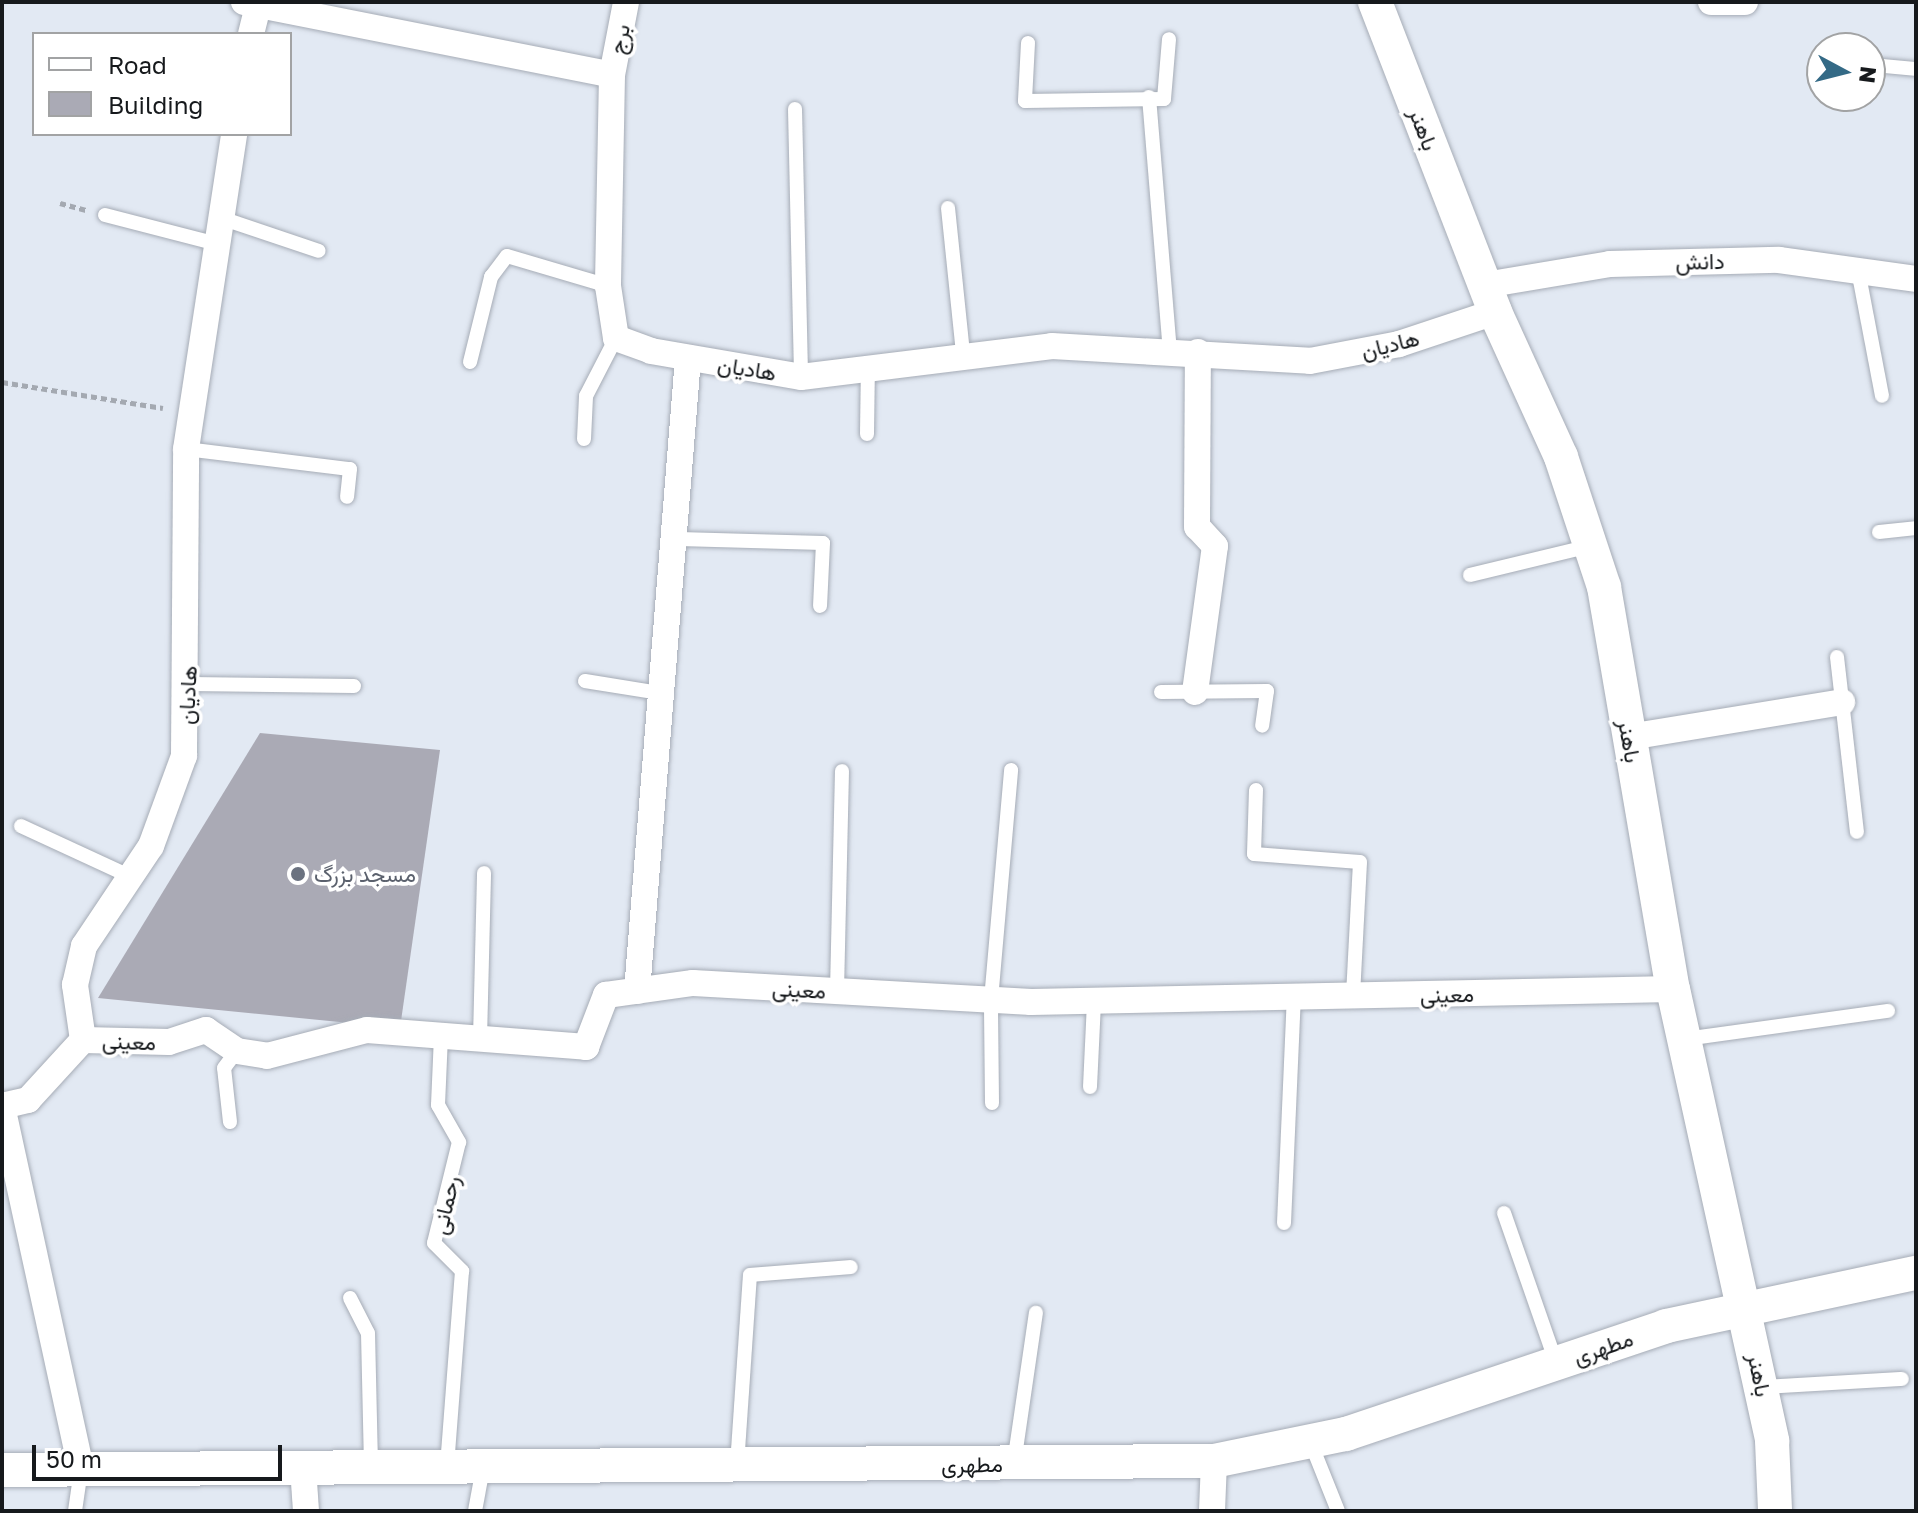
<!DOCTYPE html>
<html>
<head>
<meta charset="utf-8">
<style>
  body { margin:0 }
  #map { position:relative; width:1918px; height:1513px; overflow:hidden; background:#e2e9f3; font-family:"Golos Text",Vazirmatn,sans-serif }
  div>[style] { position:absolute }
  .building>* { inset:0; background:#aaaab5 }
  .path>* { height:5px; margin-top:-2.5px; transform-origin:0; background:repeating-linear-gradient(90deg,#a4a9b1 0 6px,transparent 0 10px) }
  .roads { filter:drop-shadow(0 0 2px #a6acb6) drop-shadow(0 0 2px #a6acb6) }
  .service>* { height:14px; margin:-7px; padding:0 7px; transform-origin:7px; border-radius:7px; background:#fff }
  .minor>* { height:26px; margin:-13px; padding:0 13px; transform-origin:13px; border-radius:13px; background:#fff }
  .tertiary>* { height:34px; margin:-17px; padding:0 17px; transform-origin:17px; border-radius:17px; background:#fff }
  .dots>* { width:22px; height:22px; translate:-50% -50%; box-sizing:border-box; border:4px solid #fff; border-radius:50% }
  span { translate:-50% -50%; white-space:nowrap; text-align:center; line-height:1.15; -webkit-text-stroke:7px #fff; paint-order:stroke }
  .street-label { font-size:22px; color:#16191c }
  .worship-label { font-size:22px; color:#5b616d }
  .left { translate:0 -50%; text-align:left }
  .frame { position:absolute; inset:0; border:4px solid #16191c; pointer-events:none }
  .legend { position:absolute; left:32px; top:32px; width:260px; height:104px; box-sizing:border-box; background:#fff; border:2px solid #a2a3a4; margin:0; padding:10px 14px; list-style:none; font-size:24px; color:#16191c }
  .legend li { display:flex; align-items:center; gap:16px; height:40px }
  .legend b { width:40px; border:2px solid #a2a3a4 }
  .north { position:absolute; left:1806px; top:32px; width:80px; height:80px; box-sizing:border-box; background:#fff; border:2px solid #a2a3a4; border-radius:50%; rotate:97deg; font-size:22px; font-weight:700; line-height:32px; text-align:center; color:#16191c }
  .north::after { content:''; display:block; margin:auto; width:28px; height:36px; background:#346a86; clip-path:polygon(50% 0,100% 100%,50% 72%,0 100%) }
  .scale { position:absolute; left:32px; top:1445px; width:250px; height:36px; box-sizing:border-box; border:4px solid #16191c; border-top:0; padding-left:10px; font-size:24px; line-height:28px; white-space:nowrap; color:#16191c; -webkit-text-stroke:6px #fff; paint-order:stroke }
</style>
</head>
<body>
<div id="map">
  <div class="building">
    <i style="clip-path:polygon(260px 733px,440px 750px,400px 1028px,98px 998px)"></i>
  </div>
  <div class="path">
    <i style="left:60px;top:203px;width:27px;rotate:15deg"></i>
    <i style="left:2px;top:382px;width:163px;rotate:9.2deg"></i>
  </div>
  <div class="roads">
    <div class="service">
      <i style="left:1028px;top:43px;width:58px;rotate:93deg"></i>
      <i style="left:1025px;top:101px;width:139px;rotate:-0.8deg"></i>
      <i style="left:1164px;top:99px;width:60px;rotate:-85.2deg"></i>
      <i style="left:1873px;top:65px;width:43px;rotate:5.3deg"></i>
      <i style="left:1149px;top:97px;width:255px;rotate:85.3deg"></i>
      <i style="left:795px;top:109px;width:268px;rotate:88.7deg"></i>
      <i style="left:948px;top:208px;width:147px;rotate:84.1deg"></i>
      <i style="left:105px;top:215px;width:116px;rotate:14.5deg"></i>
      <i style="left:221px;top:218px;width:103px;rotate:18.6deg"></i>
      <i style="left:1858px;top:270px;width:128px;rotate:79.2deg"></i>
      <i style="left:470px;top:362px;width:88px;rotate:-76.1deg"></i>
      <i style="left:491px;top:277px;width:26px;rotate:-53deg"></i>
      <i style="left:507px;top:256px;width:105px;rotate:16.5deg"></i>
      <i style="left:867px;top:434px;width:68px;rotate:-89.2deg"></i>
      <i style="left:584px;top:439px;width:43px;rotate:-87.3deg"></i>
      <i style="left:586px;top:396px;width:65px;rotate:-62.7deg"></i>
      <i style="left:186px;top:449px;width:165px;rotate:7deg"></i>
      <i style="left:350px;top:469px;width:28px;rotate:96deg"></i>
      <i style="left:1879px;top:532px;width:37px;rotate:-6deg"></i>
      <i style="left:679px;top:539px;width:144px;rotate:1.6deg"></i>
      <i style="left:823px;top:543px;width:63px;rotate:92.7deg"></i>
      <i style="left:1470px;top:575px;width:123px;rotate:-13.6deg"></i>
      <i style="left:1837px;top:657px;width:176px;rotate:83.5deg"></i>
      <i style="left:585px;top:681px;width:81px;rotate:9.2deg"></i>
      <i style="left:189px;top:684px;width:165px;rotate:0.7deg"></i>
      <i style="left:1161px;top:692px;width:106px;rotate:-0.5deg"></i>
      <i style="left:1267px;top:691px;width:35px;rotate:98deg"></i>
      <i style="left:1256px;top:790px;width:64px;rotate:91.8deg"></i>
      <i style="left:1254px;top:854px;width:106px;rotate:4.3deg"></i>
      <i style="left:1360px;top:862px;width:133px;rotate:93deg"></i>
      <i style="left:21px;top:826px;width:119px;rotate:24.8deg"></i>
      <i style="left:837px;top:991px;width:220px;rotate:-88.7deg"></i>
      <i style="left:441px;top:1036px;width:69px;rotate:92.5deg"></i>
      <i style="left:438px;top:1105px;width:43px;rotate:60.4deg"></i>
      <i style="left:459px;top:1142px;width:104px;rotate:103.9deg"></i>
      <i style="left:434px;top:1243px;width:40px;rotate:45deg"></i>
      <i style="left:462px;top:1271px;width:195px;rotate:94.4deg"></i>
      <i style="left:480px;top:1039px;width:166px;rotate:-88.6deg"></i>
      <i style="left:1685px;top:1039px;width:205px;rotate:-7.9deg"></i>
      <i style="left:1090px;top:1087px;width:86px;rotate:-87.3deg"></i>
      <i style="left:992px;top:1103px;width:103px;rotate:-90.6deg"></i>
      <i style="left:991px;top:1000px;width:231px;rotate:-85deg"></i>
      <i style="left:230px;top:1122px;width:54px;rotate:-96.3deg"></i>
      <i style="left:224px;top:1068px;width:21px;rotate:-53deg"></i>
      <i style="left:1504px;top:1213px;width:158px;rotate:70.8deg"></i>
      <i style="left:1284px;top:1223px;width:226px;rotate:-87.5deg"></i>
      <i style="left:350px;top:1298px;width:39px;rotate:63deg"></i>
      <i style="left:368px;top:1333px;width:133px;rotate:88.7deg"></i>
      <i style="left:1762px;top:1387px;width:140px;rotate:-3.3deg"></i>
      <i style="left:1310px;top:1441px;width:75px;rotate:68.2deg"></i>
      <i style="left:1014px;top:1463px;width:152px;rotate:-81.7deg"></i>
      <i style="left:737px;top:1465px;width:190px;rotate:-86.1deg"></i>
      <i style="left:750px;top:1275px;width:101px;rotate:-4.5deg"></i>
      <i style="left:75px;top:1511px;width:41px;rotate:-81.7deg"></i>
      <i style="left:475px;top:1511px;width:44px;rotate:-79.5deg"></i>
    </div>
    <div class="minor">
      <i style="left:244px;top:2px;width:375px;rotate:11.2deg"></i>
      <i style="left:612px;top:75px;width:211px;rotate:91.1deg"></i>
      <i style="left:608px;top:286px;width:53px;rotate:81.3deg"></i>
      <i style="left:616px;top:338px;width:37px;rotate:20deg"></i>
      <i style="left:651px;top:351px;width:152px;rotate:9.8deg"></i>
      <i style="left:801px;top:377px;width:253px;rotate:-7deg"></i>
      <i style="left:1052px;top:346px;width:258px;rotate:3.3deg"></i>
      <i style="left:1310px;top:361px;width:91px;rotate:-10.8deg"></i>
      <i style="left:1399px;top:344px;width:101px;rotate:-18.4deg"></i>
      <i style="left:1711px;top:2px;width:34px"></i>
      <i style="left:251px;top:34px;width:33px;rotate:-76deg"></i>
      <i style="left:612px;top:75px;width:74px;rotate:-79.1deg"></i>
      <i style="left:1485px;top:285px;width:127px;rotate:-9.5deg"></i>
      <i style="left:1610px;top:264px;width:169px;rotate:-1.4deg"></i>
      <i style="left:1779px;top:260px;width:138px;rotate:7.9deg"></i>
      <i style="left:1195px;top:692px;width:147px;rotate:-82.2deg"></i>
      <i style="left:1215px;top:546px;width:26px;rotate:-133deg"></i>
      <i style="left:1197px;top:527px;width:175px;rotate:-89.7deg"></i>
      <i style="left:1629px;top:737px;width:216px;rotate:-9.3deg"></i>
      <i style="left:637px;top:991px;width:635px;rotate:-85.39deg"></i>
      <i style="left:83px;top:1040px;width:56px;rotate:-98.3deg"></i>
      <i style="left:75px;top:985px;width:40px;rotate:-77deg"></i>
      <i style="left:84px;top:946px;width:120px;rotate:-56.2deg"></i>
      <i style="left:151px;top:846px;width:96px;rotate:-69.9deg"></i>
      <i style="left:184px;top:756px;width:307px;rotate:-89.6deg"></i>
      <i style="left:186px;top:449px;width:319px;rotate:-81.3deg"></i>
      <i style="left:2px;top:1106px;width:27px;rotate:-13deg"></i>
      <i style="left:28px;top:1100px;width:81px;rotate:-47.5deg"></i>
      <i style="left:83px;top:1040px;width:86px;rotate:1.3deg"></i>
      <i style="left:169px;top:1042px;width:39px;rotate:-18deg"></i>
      <i style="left:206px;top:1030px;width:37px;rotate:34deg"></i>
      <i style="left:237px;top:1051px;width:30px;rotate:9deg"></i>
      <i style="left:267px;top:1056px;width:103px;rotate:-14.6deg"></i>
      <i style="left:367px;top:1030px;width:220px;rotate:4.4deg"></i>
      <i style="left:586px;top:1047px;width:56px;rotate:-69deg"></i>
      <i style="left:606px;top:995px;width:88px;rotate:-7.9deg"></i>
      <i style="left:693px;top:983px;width:339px;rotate:3.2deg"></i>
      <i style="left:1031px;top:1002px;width:642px;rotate:-1.16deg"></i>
      <i style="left:2px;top:1106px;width:371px;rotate:77.7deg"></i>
      <i style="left:303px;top:1467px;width:44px;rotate:86.1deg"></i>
      <i style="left:1212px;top:1511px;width:50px;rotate:-87.7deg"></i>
    </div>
    <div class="tertiary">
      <i style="left:1375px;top:2px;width:332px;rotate:68.8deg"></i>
      <i style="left:1495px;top:312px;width:159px;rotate:65.5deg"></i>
      <i style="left:1561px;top:457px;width:137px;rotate:71.7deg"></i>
      <i style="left:1604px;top:587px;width:408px;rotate:80.3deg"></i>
      <i style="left:1673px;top:989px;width:463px;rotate:77.6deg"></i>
      <i style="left:1772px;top:1441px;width:70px;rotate:87.5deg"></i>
      <i style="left:2px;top:1470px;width:1212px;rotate:-0.43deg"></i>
      <i style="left:1214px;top:1461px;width:135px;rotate:-11.6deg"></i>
      <i style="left:1346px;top:1434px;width:338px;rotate:-18.6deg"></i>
      <i style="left:1666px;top:1326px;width:256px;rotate:-12deg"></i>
    </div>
  </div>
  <div class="dots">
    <i style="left:298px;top:874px;background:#6b7280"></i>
  </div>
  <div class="street-label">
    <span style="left:619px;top:39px;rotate:-79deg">برج</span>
    <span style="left:1424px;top:129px;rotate:69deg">باهنر</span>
    <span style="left:1700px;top:261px;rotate:-1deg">دانش</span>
    <span style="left:1390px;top:344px;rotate:-14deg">هادیان</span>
    <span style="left:747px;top:368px;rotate:9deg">هادیان</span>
    <span style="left:187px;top:695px;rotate:-87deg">هادیان</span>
    <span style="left:1630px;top:741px;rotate:80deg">باهنر</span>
    <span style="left:799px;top:989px;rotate:3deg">معینی</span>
    <span style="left:1447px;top:994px;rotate:-1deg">معینی</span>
    <span style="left:129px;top:1041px;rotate:2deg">معینی</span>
    <span style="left:445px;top:1205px;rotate:-77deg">رحمانی</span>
    <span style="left:1603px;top:1347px;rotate:-19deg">مطهری</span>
    <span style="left:1760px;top:1375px;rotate:79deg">باهنر</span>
    <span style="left:972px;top:1464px;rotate:-1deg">مطهری</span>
  </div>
  <div class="worship-label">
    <span class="left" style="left:314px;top:874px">مسجد بزرگ</span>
  </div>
  <div class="frame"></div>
  <ul class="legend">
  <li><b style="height:10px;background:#fff"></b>Road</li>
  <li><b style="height:22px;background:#aaaab5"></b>Building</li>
  </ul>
  <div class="north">N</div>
  <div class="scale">50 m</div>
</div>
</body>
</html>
